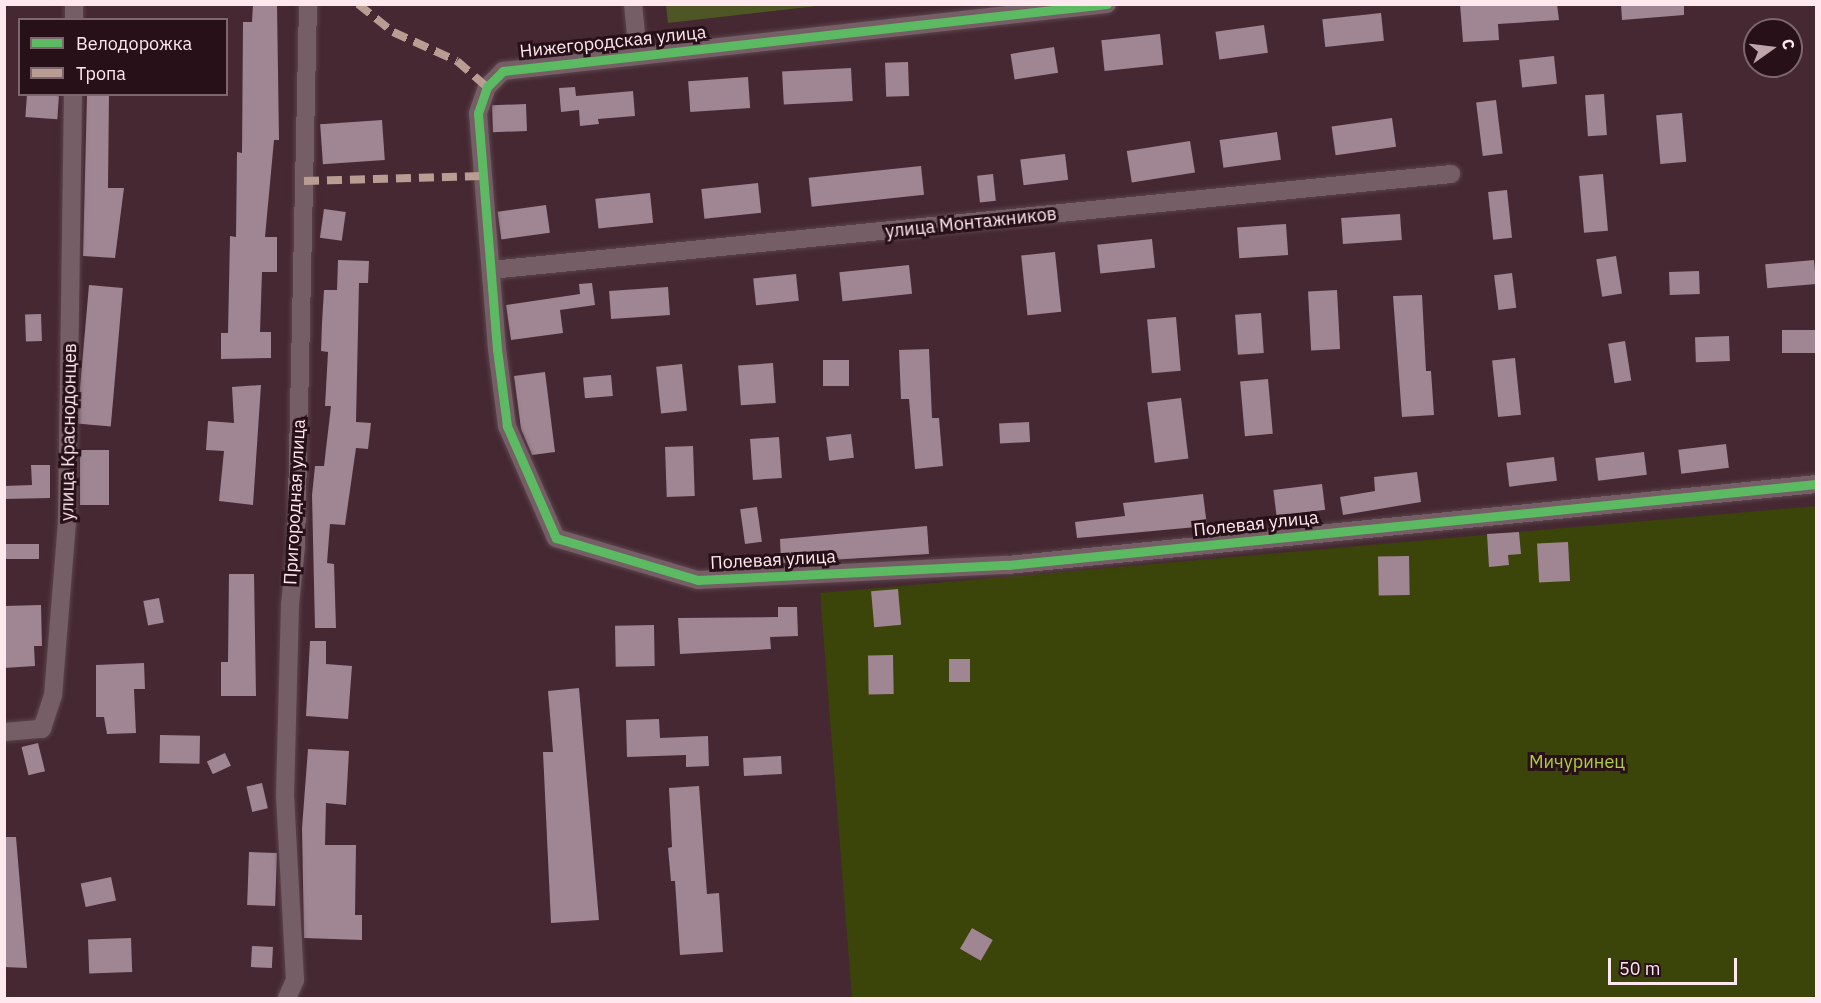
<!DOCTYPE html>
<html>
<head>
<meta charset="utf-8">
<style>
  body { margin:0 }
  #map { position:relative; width:1821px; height:1003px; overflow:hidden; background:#452832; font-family:"IBM Plex Sans",sans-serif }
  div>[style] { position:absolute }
  .green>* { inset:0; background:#3b4409 }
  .forest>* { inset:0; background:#4e5625 }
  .building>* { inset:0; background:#9f8692; transform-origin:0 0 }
  .roads { filter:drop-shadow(0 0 2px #5c444c) drop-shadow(0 0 2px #5c444c) }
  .minor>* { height:18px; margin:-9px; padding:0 9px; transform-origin:9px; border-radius:9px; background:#755e65 }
  .quiet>* { height:8px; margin-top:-4px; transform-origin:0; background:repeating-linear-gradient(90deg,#b99d93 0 15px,transparent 0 23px) }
  .cycleway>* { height:9px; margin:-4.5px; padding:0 4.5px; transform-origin:4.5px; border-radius:4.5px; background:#5cba63 }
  span { translate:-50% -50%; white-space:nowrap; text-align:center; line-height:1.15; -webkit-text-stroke:6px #281018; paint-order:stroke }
  .street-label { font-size:18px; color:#ffe8ee }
  .park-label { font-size:18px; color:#afcf3e }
  .frame { position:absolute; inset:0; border:6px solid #ffe8ee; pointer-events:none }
  .legend { position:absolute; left:18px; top:18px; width:210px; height:78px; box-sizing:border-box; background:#281018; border:2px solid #7e666e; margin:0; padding:8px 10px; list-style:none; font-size:18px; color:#ffe8ee }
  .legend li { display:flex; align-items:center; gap:12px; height:30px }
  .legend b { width:30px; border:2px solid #7e666e }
  .north { position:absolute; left:1743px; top:18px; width:60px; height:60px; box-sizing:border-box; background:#281018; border:2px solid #7e666e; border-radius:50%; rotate:76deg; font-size:16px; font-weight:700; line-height:24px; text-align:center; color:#ffe8ee }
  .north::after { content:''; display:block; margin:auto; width:21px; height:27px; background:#bea5ac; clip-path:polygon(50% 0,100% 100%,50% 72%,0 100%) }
  .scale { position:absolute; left:1608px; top:958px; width:129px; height:27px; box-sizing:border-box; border:3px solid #ffe8ee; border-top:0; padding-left:8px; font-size:18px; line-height:21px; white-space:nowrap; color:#ffe8ee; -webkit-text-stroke:4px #281018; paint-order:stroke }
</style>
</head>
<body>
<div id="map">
  <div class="green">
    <i style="clip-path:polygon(1816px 506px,1816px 998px,852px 998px,820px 593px)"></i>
  </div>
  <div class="forest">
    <i style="clip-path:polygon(666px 5px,666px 4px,826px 5px,668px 23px)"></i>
  </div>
  <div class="building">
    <i style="clip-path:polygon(253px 4px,277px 4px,279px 140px,274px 140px,265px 237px,277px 237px,277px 272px,262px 272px,260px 332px,271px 332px,271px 358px,221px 359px,221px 333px,228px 333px,230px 236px,236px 237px,237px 152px,242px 153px,243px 22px,252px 22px)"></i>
    <i style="clip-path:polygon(1460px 4px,1557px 4px,1559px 20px,1498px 24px,1499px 40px,1463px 42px)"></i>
    <i style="clip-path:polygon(1621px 4px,1684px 4px,1684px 15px,1622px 20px)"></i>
    <i style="left:1381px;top:13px;width:28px;height:59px;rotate:84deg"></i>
    <i style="left:1264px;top:25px;width:28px;height:49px;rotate:82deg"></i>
    <i style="left:1160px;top:34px;width:31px;height:59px;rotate:84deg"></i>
    <i style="left:1054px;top:47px;width:26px;height:44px;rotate:81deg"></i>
    <i style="left:1554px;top:56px;width:28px;height:35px;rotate:84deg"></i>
    <i style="left:908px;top:62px;width:34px;height:23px;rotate:88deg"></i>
    <i style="left:851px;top:68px;width:33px;height:69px;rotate:87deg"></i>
    <i style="left:748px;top:77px;width:31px;height:60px;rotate:86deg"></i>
    <i style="clip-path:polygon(575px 87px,576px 96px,633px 91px,635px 116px,598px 119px,599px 124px,580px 126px,579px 110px,561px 112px,559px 88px)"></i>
    <i style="left:27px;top:94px;width:32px;height:23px;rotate:4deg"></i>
    <i style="clip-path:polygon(87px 94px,109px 94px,108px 188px,124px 188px,115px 258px,83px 256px)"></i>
    <i style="left:1604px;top:94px;width:41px;height:19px;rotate:86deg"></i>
    <i style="left:1496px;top:100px;width:54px;height:20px;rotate:83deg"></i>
    <i style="left:526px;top:104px;width:27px;height:34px;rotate:88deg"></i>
    <i style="left:1682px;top:113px;width:49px;height:26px;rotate:85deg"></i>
    <i style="left:1392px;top:118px;width:29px;height:61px;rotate:82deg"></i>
    <i style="left:382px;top:120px;width:40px;height:62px;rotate:86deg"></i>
    <i style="left:1277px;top:132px;width:28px;height:58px;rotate:82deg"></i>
    <i style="left:1190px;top:141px;width:32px;height:64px;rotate:81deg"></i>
    <i style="left:1065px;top:154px;width:26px;height:45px;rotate:83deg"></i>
    <i style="left:921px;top:166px;width:29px;height:113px;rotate:84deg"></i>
    <i style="left:993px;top:174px;width:27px;height:16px;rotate:84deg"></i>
    <i style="left:1603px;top:174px;width:57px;height:24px;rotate:85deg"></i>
    <i style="left:758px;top:183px;width:30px;height:57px;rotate:84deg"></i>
    <i style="left:1507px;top:190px;width:48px;height:19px;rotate:84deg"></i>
    <i style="left:650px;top:193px;width:30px;height:55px;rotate:84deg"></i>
    <i style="left:546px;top:205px;width:28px;height:49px;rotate:82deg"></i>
    <i style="left:324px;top:209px;width:22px;height:29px;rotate:8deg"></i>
    <i style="left:1400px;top:214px;width:26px;height:59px;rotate:86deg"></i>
    <i style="left:1286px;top:224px;width:31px;height:49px;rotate:86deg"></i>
    <i style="left:1152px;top:239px;width:29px;height:55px;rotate:84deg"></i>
    <i style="left:1055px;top:252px;width:60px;height:34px;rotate:84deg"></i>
    <i style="left:1616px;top:256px;width:38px;height:20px;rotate:81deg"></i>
    <i style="clip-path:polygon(338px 260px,369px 261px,368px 283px,359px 283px,356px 422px,371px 423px,368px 449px,356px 448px,345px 525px,330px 524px,327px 563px,334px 564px,336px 628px,315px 628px,312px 495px,315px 466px,324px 466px,331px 406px,325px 406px,328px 352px,321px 351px,322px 323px,324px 290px,337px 290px)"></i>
    <i style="left:1814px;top:260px;width:24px;height:49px;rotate:85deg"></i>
    <i style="left:909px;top:265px;width:29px;height:70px;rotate:84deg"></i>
    <i style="left:1699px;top:271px;width:23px;height:30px;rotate:88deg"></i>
    <i style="left:1512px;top:273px;width:35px;height:18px;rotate:83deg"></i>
    <i style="left:796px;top:274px;width:27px;height:43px;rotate:84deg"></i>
    <i style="clip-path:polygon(592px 283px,595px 305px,560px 310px,563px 333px,511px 340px,506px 305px,580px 294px,579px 284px)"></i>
    <i style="left:89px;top:285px;width:34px;height:139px;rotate:5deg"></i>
    <i style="left:668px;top:287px;width:28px;height:59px;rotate:86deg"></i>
    <i style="left:1337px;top:290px;width:59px;height:29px;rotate:87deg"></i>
    <i style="clip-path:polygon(1422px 295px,1426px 371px,1431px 371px,1434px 415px,1402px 417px,1393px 296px)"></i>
    <i style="left:1261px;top:313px;width:40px;height:26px;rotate:86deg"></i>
    <i style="left:41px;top:314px;width:27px;height:16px;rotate:88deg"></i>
    <i style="left:1176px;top:317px;width:54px;height:29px;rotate:85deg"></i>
    <i style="left:1816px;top:330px;width:23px;height:34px;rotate:90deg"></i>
    <i style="left:1729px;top:336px;width:25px;height:34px;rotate:88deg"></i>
    <i style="left:1625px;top:341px;width:40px;height:17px;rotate:81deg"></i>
    <i style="clip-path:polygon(929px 349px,932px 418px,939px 418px,943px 466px,915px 469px,909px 399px,901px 399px,899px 350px)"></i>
    <i style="left:1515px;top:358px;width:57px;height:23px;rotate:84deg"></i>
    <i style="left:823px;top:360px;width:26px;height:26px"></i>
    <i style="left:773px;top:363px;width:40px;height:35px;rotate:86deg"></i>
    <i style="left:682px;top:364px;width:47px;height:26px;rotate:84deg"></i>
    <i style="clip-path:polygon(545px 372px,555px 452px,532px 455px,521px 429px,514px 376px)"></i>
    <i style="left:611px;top:375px;width:21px;height:28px;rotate:85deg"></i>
    <i style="left:1268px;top:379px;width:55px;height:28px;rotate:85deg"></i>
    <i style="clip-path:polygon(261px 385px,253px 505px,219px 501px,224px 451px,206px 450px,208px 421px,234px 423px,232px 387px)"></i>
    <i style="left:1181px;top:398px;width:61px;height:34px;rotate:83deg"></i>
    <i style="left:1029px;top:422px;width:20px;height:30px;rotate:87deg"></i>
    <i style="left:851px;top:434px;width:24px;height:25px;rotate:83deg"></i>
    <i style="left:779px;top:437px;width:41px;height:29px;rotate:86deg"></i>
    <i style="left:1726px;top:444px;width:24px;height:48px;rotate:83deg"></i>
    <i style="left:693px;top:446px;width:50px;height:28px;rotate:88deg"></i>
    <i style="left:80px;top:450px;width:29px;height:55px"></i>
    <i style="left:1644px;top:452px;width:23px;height:49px;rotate:83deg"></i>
    <i style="left:1554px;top:457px;width:24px;height:48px;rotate:83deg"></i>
    <i style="clip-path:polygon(31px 465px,50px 465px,50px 498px,4px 499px,4px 486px,32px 485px)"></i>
    <i style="clip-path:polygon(1417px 472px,1421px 502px,1343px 515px,1340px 497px,1375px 491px,1374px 477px)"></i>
    <i style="left:1322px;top:484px;width:26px;height:49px;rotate:83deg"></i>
    <i style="clip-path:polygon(1203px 494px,1207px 526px,1077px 538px,1075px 522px,1125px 516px,1123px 503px)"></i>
    <i style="left:757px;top:507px;width:35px;height:17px;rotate:82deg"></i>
    <i style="clip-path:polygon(927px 526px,929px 554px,781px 563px,780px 539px)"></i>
    <i style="clip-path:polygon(1519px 532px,1521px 554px,1508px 555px,1509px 565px,1489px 567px,1487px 534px)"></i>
    <i style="left:1568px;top:542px;width:39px;height:31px;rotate:87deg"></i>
    <i style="left:4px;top:544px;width:35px;height:15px"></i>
    <i style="left:1409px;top:556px;width:39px;height:31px;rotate:89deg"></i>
    <i style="clip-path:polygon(229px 574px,254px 574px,256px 696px,221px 696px,221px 662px,228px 662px)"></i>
    <i style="left:898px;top:589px;width:36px;height:27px;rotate:85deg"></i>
    <i style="left:159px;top:598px;width:25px;height:16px;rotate:79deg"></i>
    <i style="clip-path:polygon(41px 605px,42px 646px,34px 646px,35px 666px,4px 668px,4px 606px)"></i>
    <i style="clip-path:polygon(778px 607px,797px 607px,798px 636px,770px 637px,771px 649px,680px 654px,678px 618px,778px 617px)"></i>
    <i style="left:654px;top:625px;width:41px;height:39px;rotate:89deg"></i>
    <i style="clip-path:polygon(310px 641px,326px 641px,326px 664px,352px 666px,348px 719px,306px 716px)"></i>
    <i style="left:893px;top:655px;width:39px;height:25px;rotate:89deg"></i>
    <i style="left:949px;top:659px;width:21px;height:23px"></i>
    <i style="clip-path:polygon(144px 663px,145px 689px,134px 689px,136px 733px,107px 734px,104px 717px,96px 717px,96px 665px)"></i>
    <i style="clip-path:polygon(579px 688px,599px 920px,551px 923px,543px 752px,553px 752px,548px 691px)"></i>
    <i style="clip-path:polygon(659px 719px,660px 738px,708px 736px,709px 766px,686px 767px,686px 755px,627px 757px,626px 720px)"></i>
    <i style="left:160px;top:735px;width:40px;height:28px;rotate:1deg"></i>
    <i style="left:38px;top:743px;width:29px;height:17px;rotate:76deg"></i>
    <i style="clip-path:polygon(308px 749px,349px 751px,346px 805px,326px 803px,325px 845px,356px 845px,355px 915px,362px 915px,362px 940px,304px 938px,302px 828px)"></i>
    <i style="left:225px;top:753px;width:14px;height:20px;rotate:65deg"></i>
    <i style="left:781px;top:756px;width:18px;height:38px;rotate:87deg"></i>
    <i style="left:262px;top:783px;width:26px;height:16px;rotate:77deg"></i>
    <i style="clip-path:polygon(699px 786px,707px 894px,719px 893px,723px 952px,680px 955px,675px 881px,671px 881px,668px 848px,672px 847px,669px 788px)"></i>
    <i style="clip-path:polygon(4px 837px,16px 837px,27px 968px,4px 967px)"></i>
    <i style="left:249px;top:852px;width:28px;height:53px;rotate:2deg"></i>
    <i style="left:111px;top:877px;width:24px;height:31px;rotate:78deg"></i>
    <i style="left:972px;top:928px;width:24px;height:24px;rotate:30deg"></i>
    <i style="left:131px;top:938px;width:34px;height:43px;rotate:88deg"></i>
    <i style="left:252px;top:946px;width:21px;height:21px;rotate:3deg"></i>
  </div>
  <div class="roads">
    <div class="minor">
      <i style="left:74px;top:4px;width:16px;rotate:90deg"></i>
      <i style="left:633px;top:4px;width:50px;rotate:84.3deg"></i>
      <i style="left:1107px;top:4px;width:608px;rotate:173.67deg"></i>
      <i style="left:503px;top:71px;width:23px;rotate:135deg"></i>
      <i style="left:487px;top:87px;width:28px;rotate:109deg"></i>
      <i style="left:478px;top:113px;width:237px;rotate:85.4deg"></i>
      <i style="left:497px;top:349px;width:78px;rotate:82.6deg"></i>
      <i style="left:507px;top:426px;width:122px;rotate:66.4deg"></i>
      <i style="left:556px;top:538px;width:148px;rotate:16.5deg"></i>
      <i style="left:698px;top:580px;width:310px;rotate:-2.8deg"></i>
      <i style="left:1008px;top:565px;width:812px;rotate:-5.72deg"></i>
      <i style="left:491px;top:270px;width:965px;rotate:-5.71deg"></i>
      <i style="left:4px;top:732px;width:38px;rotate:-5deg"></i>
      <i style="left:42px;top:729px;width:35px;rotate:-72deg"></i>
      <i style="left:53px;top:696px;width:174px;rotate:-85.4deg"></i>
      <i style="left:67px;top:523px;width:429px;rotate:-89.2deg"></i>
      <i style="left:287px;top:998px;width:20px;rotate:-66deg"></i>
      <i style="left:295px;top:980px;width:184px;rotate:-93.1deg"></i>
      <i style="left:285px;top:796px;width:191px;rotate:-88.5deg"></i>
      <i style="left:290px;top:605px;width:59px;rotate:-84.2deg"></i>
      <i style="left:296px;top:546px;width:542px;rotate:-88.73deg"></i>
    </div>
  </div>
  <div class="quiet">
    <i style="left:358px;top:4px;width:45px;rotate:38.7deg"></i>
    <i style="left:393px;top:32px;width:70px;rotate:24.4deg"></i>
    <i style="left:457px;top:61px;width:40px;rotate:41deg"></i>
    <i style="left:304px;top:181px;width:179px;rotate:-1.6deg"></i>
  </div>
  <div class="cycleway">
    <i style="left:1107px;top:4px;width:608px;rotate:173.67deg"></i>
    <i style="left:503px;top:71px;width:23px;rotate:135deg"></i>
    <i style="left:487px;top:87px;width:28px;rotate:109deg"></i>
    <i style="left:478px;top:113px;width:237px;rotate:85.4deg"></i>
    <i style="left:497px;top:349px;width:78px;rotate:82.6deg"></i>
    <i style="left:507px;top:426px;width:122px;rotate:66.4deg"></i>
    <i style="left:556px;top:538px;width:148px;rotate:16.5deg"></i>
    <i style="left:698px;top:580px;width:310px;rotate:-2.8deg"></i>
    <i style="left:1008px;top:565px;width:812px;rotate:-5.72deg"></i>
  </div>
  <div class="street-label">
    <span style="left:613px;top:42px;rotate:-6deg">Нижегородская улица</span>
    <span style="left:971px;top:223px;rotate:-6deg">улица Монтажников</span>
    <span style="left:69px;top:432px;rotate:-89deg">улица Краснодонцев</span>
    <span style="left:295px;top:502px;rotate:-87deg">Пригородная улица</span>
    <span style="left:1256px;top:524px;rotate:-6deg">Полевая улица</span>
    <span style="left:773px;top:560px;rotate:-3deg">Полевая улица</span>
  </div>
  <div class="park-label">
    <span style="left:1577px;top:762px">Мичуринец</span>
  </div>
  <div class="frame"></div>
  <ul class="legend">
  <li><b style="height:8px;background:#5cba63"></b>Велодорожка</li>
  <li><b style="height:8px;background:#b99d93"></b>Тропа</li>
  </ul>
  <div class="north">С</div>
  <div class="scale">50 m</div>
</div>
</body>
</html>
